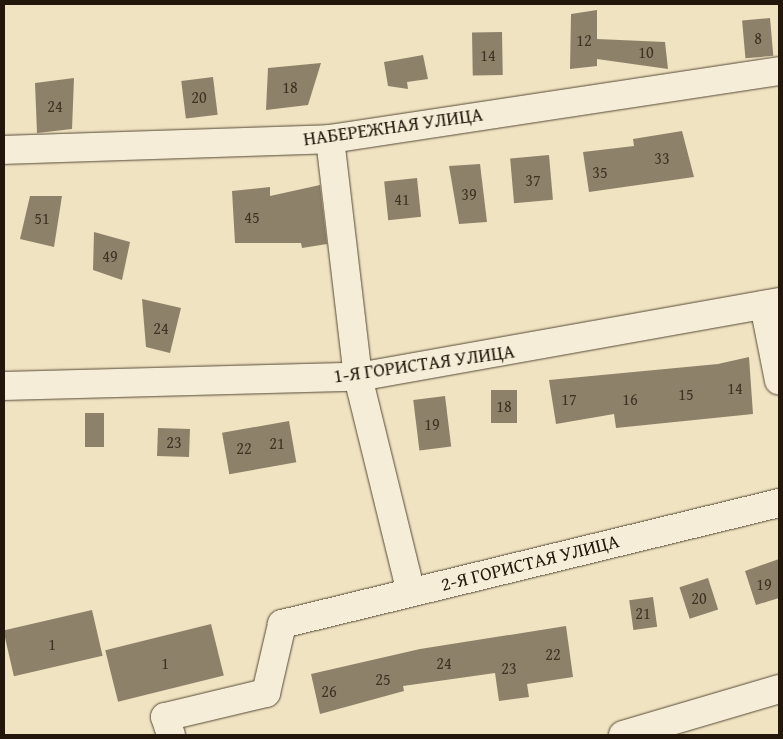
<!DOCTYPE html>
<html>
<head>
<meta charset="utf-8">
<style>
  body { margin:0 }
  #map { position:relative; width:783px; height:739px; overflow:hidden; background:#f0e3c1; font-family:"Gentium Book Plus",serif }
  div>[style] { position:absolute }
  .building>* { inset:0; background:#8e816a; transform-origin:0 0 }
  .roads { filter:drop-shadow(0 0 1px #564a38) drop-shadow(0 0 1px #564a38) }
  .minor>* { height:28px; margin:-14px; padding:0 14px; transform-origin:14px; border-radius:14px; background:#f5edd7 }
  span { translate:-50% -50%; white-space:nowrap; text-align:center; line-height:1.15; -webkit-text-stroke:4px #f5edd7; paint-order:stroke }
  .number-label { font-size:16px; color:#3e3223 }
  .number-label span { -webkit-text-stroke-width:0 }
  .street-label { font-size:19px; color:#23170b }
  .frame { position:absolute; inset:0; border:5px solid #23170b; pointer-events:none }
</style>
</head>
<body>
<div id="map">
  <div class="building">
    <i style="clip-path:polygon(597px 10px,597px 39px,665px 42px,668px 69px,597px 59px,597px 66px,570px 69px,571px 14px)"></i>
    <i style="left:770px;top:18px;width:38px;height:28px;rotate:85deg"></i>
    <i style="left:502px;top:32px;width:43px;height:30px;rotate:89deg"></i>
    <i style="clip-path:polygon(423px 55px,428px 79px,407px 82px,408px 89px,388px 86px,384px 62px)"></i>
    <i style="clip-path:polygon(321px 63px,308px 105px,266px 110px,268px 68px)"></i>
    <i style="left:213px;top:77px;width:38px;height:32px;rotate:83deg"></i>
    <i style="clip-path:polygon(74px 78px,72px 129px,37px 133px,35px 83px)"></i>
    <i style="clip-path:polygon(682px 131px,694px 177px,589px 192px,583px 152px,634px 146px,633px 139px)"></i>
    <i style="left:549px;top:155px;width:45px;height:39px;rotate:85deg"></i>
    <i style="clip-path:polygon(480px 164px,487px 222px,459px 224px,449px 166px)"></i>
    <i style="left:417px;top:178px;width:39px;height:33px;rotate:84deg"></i>
    <i style="clip-path:polygon(320px 185px,327px 244px,302px 248px,301px 243px,235px 243px,232px 191px,270px 187px,270px 196px)"></i>
    <i style="clip-path:polygon(30px 196px,62px 196px,54px 247px,20px 239px)"></i>
    <i style="clip-path:polygon(94px 232px,130px 242px,122px 280px,93px 270px)"></i>
    <i style="clip-path:polygon(142px 299px,181px 308px,170px 353px,146px 347px)"></i>
    <i style="clip-path:polygon(749px 357px,753px 414px,616px 428px,614px 414px,556px 424px,549px 380px,718px 364px)"></i>
    <i style="left:491px;top:390px;width:26px;height:33px"></i>
    <i style="left:445px;top:396px;width:51px;height:32px;rotate:83deg"></i>
    <i style="left:85px;top:413px;width:19px;height:34px"></i>
    <i style="left:289px;top:421px;width:42px;height:68px;rotate:80deg"></i>
    <i style="left:158px;top:428px;width:32px;height:28px;rotate:2deg"></i>
    <i style="clip-path:polygon(779px 559px,779px 598px,756px 605px,745px 571px)"></i>
    <i style="left:708px;top:578px;width:33px;height:30px;rotate:72deg"></i>
    <i style="left:653px;top:597px;width:30px;height:24px;rotate:82deg"></i>
    <i style="left:92px;top:610px;width:47px;height:91px;rotate:77deg"></i>
    <i style="left:211px;top:624px;width:53px;height:109px;rotate:76deg"></i>
    <i style="clip-path:polygon(566px 626px,573px 677px,527px 684px,529px 697px,499px 701px,495px 673px,403px 686px,404px 691px,320px 714px,311px 674px,420px 649px)"></i>
  </div>
  <div class="roads">
    <div class="minor">
      <i style="left:330px;top:139px;width:240px;rotate:83.3deg"></i>
      <i style="left:358px;top:377px;width:221px;rotate:76.2deg"></i>
      <i style="left:4px;top:150px;width:326px;rotate:-1.9deg"></i>
      <i style="left:330px;top:139px;width:454px;rotate:-8.6deg"></i>
      <i style="left:764px;top:305px;width:77px;rotate:78.8deg"></i>
      <i style="left:4px;top:386px;width:354px;rotate:-1.5deg"></i>
      <i style="left:358px;top:377px;width:428px;rotate:-10.1deg"></i>
      <i style="left:171px;top:735px;width:19px;rotate:-108deg"></i>
      <i style="left:165px;top:717px;width:104px;rotate:-13.4deg"></i>
      <i style="left:266px;top:693px;width:71px;rotate:-76.9deg"></i>
      <i style="left:282px;top:624px;width:512px;rotate:-13.68deg"></i>
      <i style="left:623px;top:735px;width:163px;rotate:-16.4deg"></i>
    </div>
  </div>
  <div class="number-label">
    <span style="left:758px;top:38px">8</span>
    <span style="left:584px;top:40px">12</span>
    <span style="left:646px;top:52px">10</span>
    <span style="left:488px;top:55px">14</span>
    <span style="left:290px;top:87px">18</span>
    <span style="left:199px;top:97px">20</span>
    <span style="left:55px;top:106px">24</span>
    <span style="left:662px;top:158px">33</span>
    <span style="left:600px;top:172px">35</span>
    <span style="left:533px;top:180px">37</span>
    <span style="left:469px;top:194px">39</span>
    <span style="left:402px;top:199px">41</span>
    <span style="left:252px;top:217px">45</span>
    <span style="left:42px;top:218px">51</span>
    <span style="left:110px;top:256px">49</span>
    <span style="left:161px;top:328px">24</span>
    <span style="left:735px;top:388px">14</span>
    <span style="left:686px;top:394px">15</span>
    <span style="left:569px;top:399px">17</span>
    <span style="left:630px;top:399px">16</span>
    <span style="left:504px;top:406px">18</span>
    <span style="left:432px;top:424px">19</span>
    <span style="left:174px;top:442px">23</span>
    <span style="left:277px;top:443px">21</span>
    <span style="left:244px;top:448px">22</span>
    <span style="left:764px;top:584px">19</span>
    <span style="left:699px;top:598px">20</span>
    <span style="left:643px;top:613px">21</span>
    <span style="left:52px;top:644px">1</span>
    <span style="left:553px;top:654px">22</span>
    <span style="left:165px;top:663px">1</span>
    <span style="left:444px;top:663px">24</span>
    <span style="left:509px;top:668px">23</span>
    <span style="left:383px;top:679px">25</span>
    <span style="left:329px;top:691px">26</span>
  </div>
  <div class="street-label">
    <span style="left:393px;top:127px;rotate:-8deg">НАБЕРЕЖНАЯ УЛИЦА</span>
    <span style="left:424px;top:364px;rotate:-8deg">1-Я ГОРИСТАЯ УЛИЦА</span>
    <span style="left:530px;top:563px;rotate:-14deg">2-Я ГОРИСТАЯ УЛИЦА</span>
  </div>
  <div class="frame"></div>
</div>
</body>
</html>
